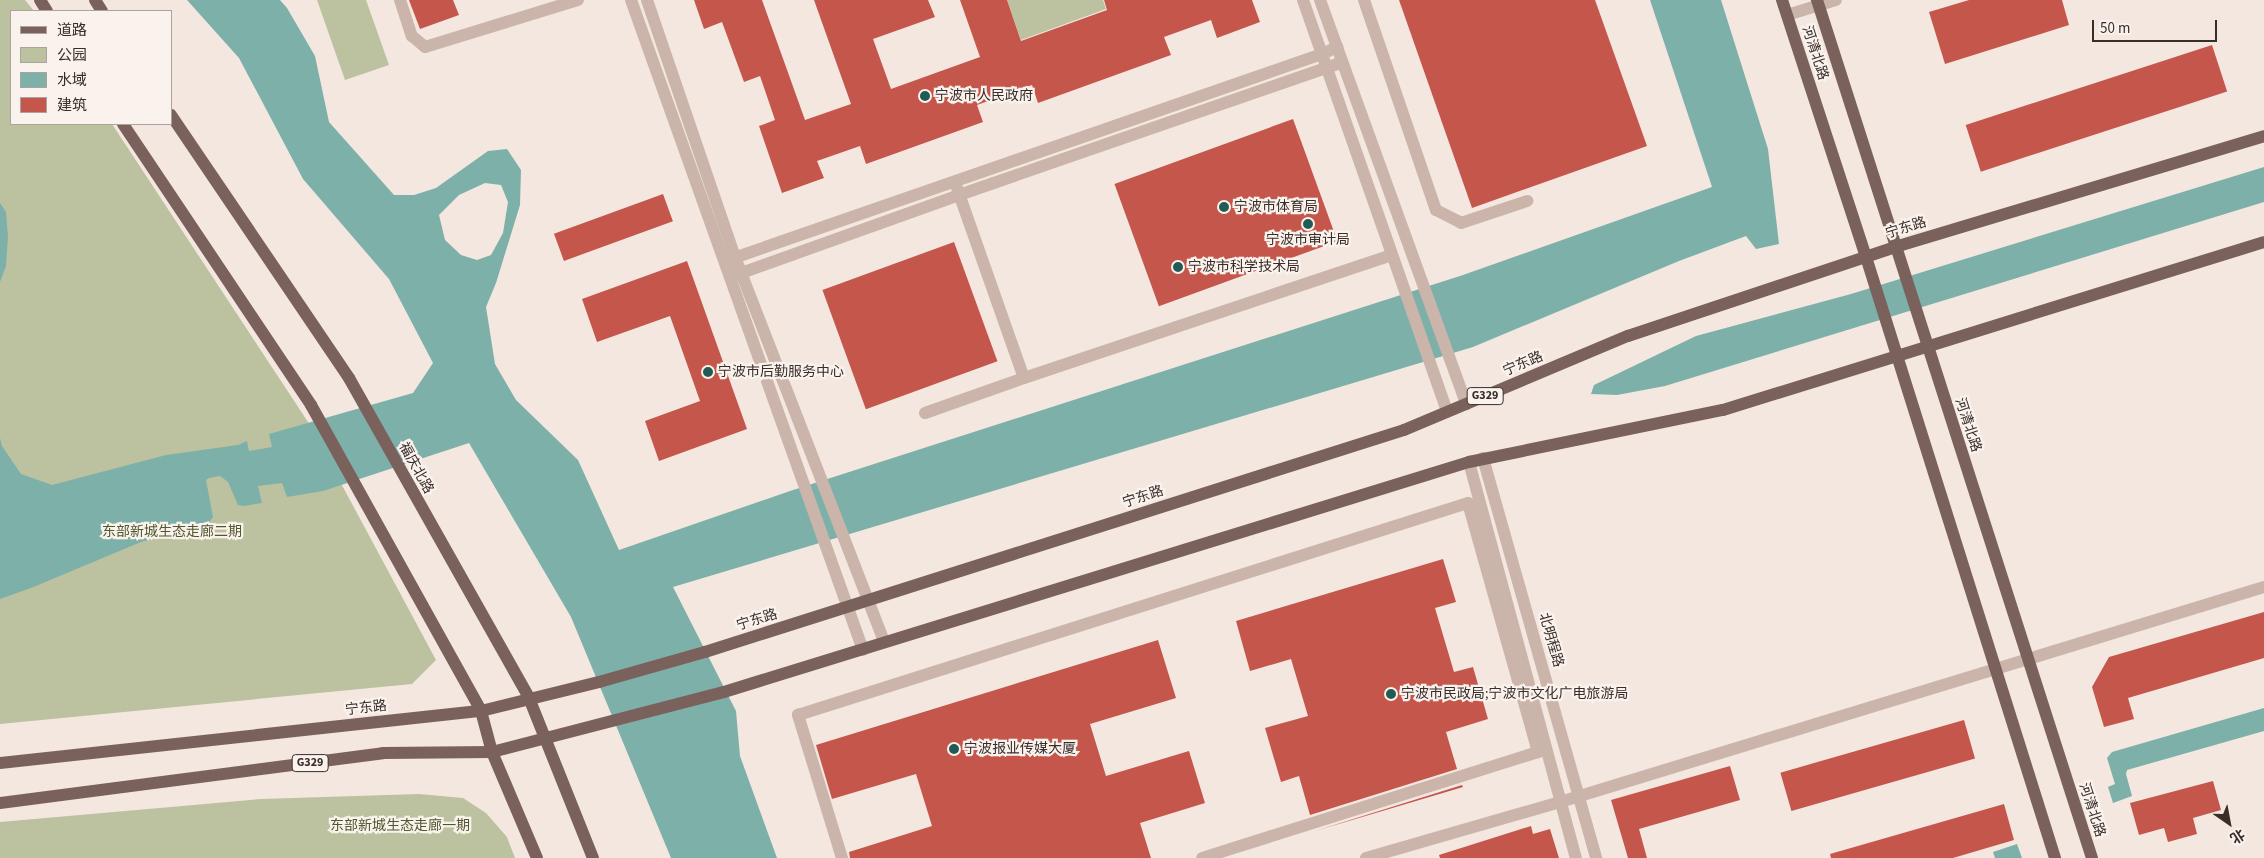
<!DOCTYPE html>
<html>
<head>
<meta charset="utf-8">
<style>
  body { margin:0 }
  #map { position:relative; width:2264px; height:858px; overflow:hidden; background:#f3e7e0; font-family:"Source Sans 3","Noto Sans SC",sans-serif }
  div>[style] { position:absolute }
  .green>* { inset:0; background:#bcc29f }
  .water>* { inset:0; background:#7eb0aa }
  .building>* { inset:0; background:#c5564b; transform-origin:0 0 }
  .minor>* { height:12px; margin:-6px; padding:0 6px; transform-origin:6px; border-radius:6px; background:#cbb5ab }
  .major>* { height:12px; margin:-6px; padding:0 6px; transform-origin:6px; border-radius:6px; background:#7b615c }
  .dots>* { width:14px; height:14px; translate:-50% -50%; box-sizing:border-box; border:2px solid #faf2ec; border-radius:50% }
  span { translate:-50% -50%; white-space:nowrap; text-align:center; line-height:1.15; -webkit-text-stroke:4.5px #faf2ec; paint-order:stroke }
  .shield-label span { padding:1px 4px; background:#faf2ec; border:1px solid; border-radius:4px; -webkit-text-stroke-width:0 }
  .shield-label { font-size:12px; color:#392d2a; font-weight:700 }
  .street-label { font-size:14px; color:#392d2a }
  .poi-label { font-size:14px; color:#392d2a }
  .left { translate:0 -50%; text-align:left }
  .park-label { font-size:14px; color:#4f582e }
  .legend { position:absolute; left:10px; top:10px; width:162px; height:115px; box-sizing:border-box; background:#faf2ec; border:1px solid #ada39e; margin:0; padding:6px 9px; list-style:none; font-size:15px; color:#392d2a }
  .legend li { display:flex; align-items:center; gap:10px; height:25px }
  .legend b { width:25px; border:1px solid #ada39e }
  .north { position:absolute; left:2204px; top:798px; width:50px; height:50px; -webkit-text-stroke:4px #faf2ec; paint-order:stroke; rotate:147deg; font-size:14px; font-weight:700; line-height:20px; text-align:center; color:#392d2a }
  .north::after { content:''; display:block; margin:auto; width:18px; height:22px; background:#392d2a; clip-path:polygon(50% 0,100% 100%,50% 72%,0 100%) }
  .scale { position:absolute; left:2092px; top:20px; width:125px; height:22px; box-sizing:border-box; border:2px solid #392d2a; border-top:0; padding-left:6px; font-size:15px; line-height:18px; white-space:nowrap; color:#392d2a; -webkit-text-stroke:4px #faf2ec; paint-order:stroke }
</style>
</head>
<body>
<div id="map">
  <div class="green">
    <i style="clip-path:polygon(0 0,25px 0,34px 11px,11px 11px,11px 124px,112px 124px,308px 422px,436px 660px,412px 684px,0 724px)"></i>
    <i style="clip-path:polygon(317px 0,366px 0,389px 65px,345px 80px)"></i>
    <i style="clip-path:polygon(1007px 0,1103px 0,1106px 9px,1021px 40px)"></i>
    <i style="clip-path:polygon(419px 794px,463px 798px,486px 813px,507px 837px,515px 858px,0 858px,0 822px,261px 799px)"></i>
  </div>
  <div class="water">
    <i style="clip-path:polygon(evenodd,187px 0,280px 0,287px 8px,315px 56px,329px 122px,394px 195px,414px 195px,436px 188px,488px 151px,507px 149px,521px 170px,520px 205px,496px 283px,486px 307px,495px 364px,516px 400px,578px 460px,619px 550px,790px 491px,1463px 275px,1712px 187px,1650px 0,1721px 0,1768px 149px,1779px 244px,1756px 249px,1746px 236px,1679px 261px,1473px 347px,673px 587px,736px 711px,740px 756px,777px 858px,671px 858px,571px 617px,469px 443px,323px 491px,287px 497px,282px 483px,258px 486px,262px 503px,244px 506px,238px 505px,228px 482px,220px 476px,209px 478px,206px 480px,213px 517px,208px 524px,141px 542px,31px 588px,0 599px,0 438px,2px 446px,21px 474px,52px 485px,166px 455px,238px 445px,247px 441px,249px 451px,272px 447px,269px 434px,413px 393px,433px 363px,389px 279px,303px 179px,239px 58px,187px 0,485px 183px,501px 185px,508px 202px,503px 233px,491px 255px,477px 260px,461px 255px,445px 240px,439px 215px,459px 195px,485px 183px)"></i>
    <i style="clip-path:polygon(2264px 167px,2264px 202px,1665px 386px,1617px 395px,1591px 394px,1594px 385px,1696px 336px,1851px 294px)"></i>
    <i style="clip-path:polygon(0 203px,6px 212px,8px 237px,6px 266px,0 282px)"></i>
    <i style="clip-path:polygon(2264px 708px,2264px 731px,2127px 770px,2126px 774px,2132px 796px,2113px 803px,2108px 787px,2115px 784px,2107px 758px,2112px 752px)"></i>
    <i style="clip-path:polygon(2017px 844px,2022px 858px,1995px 858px,1993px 852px)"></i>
  </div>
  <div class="building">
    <i style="clip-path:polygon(409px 0,453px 0,459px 15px,420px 29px)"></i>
    <i style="clip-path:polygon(694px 0,762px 0,805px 120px,851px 104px,814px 0,928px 0,935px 17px,873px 39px,891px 89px,980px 57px,960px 0,1007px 0,1021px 41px,1107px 10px,1104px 0,1252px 0,1260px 22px,1217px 38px,1211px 20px,1164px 37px,1171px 55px,1038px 103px,1032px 85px,977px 105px,983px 122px,866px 164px,860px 146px,817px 161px,824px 178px,782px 193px,759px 126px,775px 120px,760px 76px,744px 82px,722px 22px,704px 29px)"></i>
    <i style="clip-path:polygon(1399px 0,1595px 0,1647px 146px,1472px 208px)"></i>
    <i style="clip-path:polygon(1969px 0,2062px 0,2069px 25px,1945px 64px,1929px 12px)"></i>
    <i style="left:2212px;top:45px;width:49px;height:259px;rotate:72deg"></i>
    <i style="left:1293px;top:119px;width:130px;height:190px;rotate:70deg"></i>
    <i style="left:663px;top:194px;width:29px;height:116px;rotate:70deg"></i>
    <i style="left:954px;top:242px;width:127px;height:140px;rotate:70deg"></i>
    <i style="clip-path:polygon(687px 261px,747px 429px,659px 461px,645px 421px,700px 401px,670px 316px,597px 342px,582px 299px)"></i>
    <i style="clip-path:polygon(1443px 559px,1456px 602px,1435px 608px,1454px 672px,1473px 667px,1488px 719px,1446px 732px,1457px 769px,1310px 815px,1299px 776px,1281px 782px,1265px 728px,1308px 716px,1291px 659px,1250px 671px,1236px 621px)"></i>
    <i style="clip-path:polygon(2264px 612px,2264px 658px,2128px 698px,2134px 719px,2104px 727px,2092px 687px,2109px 657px)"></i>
    <i style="clip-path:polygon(1158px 640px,1176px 698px,1090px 724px,1106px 776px,1189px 751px,1205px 803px,1140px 823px,1151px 858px,850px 858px,849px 852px,932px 826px,916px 774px,832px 799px,816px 745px)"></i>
    <i style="left:1964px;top:720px;width:40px;height:191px;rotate:74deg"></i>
    <i style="clip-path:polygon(1730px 766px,1740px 800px,1639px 829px,1647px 858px,1628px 858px,1611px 800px)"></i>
    <i style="clip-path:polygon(2213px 781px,2221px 810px,2193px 818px,2197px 834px,2168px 842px,2164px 828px,2139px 835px,2130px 803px)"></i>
    <i style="clip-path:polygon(1462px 785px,1463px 787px,1315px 831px)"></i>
    <i style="clip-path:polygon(2004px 804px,2014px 840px,1953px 858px,1831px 858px,1830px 854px)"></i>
    <i style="clip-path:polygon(1531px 826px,1533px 834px,1550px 829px,1559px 858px,1440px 858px,1439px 855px)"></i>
  </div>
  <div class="minor">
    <i style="left:400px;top:0;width:38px;rotate:72deg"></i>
    <i style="left:412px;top:36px;width:17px;rotate:40deg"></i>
    <i style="left:425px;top:47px;width:160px;rotate:-17.1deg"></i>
    <i style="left:631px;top:0;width:690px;rotate:70.36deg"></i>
    <i style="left:647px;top:0;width:272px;rotate:71.1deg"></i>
    <i style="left:735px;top:257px;width:413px;rotate:68.8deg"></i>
    <i style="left:1303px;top:0;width:436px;rotate:70.7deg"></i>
    <i style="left:1320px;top:0;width:430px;rotate:70.1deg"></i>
    <i style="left:1364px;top:0;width:222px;rotate:71.1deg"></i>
    <i style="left:1436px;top:210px;width:28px;rotate:27deg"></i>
    <i style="left:1461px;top:223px;width:70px;rotate:-18.4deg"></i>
    <i style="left:1787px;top:15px;width:51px;rotate:-17deg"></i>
    <i style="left:957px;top:188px;width:201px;rotate:70.6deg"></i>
    <i style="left:728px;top:260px;width:629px;rotate:-19.13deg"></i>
    <i style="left:1322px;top:54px;width:17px;rotate:-25deg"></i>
    <i style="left:733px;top:276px;width:240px;rotate:-19.7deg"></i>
    <i style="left:959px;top:195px;width:405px;rotate:-19.1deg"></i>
    <i style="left:925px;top:413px;width:105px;rotate:-19.5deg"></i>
    <i style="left:1024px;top:378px;width:387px;rotate:-18.5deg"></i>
    <i style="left:1483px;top:458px;width:416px;rotate:74.2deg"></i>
    <i style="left:1469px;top:462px;width:410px;rotate:74.9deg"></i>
    <i style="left:842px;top:858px;width:150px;rotate:-107.1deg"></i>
    <i style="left:798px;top:715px;width:703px;rotate:-17.56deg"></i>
    <i style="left:1468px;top:503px;width:259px;rotate:74.3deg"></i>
    <i style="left:1538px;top:752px;width:352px;rotate:162.5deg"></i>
    <i style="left:1366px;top:858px;width:202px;rotate:-16.1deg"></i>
    <i style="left:1560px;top:802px;width:736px;rotate:-16.98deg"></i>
  </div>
  <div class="major">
    <i style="left:40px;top:0;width:13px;rotate:58deg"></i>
    <i style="left:95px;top:0;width:13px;rotate:58deg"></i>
    <i style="left:1782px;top:0;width:270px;rotate:71.9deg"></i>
    <i style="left:1866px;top:257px;width:630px;rotate:72.54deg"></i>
    <i style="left:1817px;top:0;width:901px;rotate:72.23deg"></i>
    <i style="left:171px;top:115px;width:318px;rotate:55.9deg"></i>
    <i style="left:349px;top:378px;width:367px;rotate:60.6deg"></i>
    <i style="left:529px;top:698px;width:172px;rotate:68.2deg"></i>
    <i style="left:123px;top:124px;width:338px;rotate:56.2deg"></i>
    <i style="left:311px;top:405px;width:350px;rotate:60.9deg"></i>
    <i style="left:481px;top:711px;width:42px;rotate:75deg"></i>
    <i style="left:492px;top:752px;width:115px;rotate:67deg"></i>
    <i style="left:0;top:763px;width:484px;rotate:-6.2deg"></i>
    <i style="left:481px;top:711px;width:122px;rotate:-13.8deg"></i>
    <i style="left:599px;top:682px;width:110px;rotate:-15.8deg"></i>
    <i style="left:705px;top:652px;width:733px;rotate:-17.62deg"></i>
    <i style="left:1404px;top:430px;width:243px;rotate:-22.8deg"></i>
    <i style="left:1628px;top:336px;width:281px;rotate:-18.4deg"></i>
    <i style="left:1895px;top:247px;width:385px;rotate:-16.7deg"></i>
    <i style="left:0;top:803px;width:386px;rotate:-7.4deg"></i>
    <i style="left:383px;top:753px;width:109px;rotate:-0.5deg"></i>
    <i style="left:492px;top:752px;width:240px;rotate:-14.5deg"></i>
    <i style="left:724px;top:692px;width:780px;rotate:-17.16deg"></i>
    <i style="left:1469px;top:462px;width:259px;rotate:-11.6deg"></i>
    <i style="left:1723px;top:410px;width:566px;rotate:-17.25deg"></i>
  </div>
  <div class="dots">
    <i style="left:925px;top:96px;background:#205b55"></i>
    <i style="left:1224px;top:207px;background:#205b55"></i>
    <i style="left:1308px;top:224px;background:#205b55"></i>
    <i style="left:1178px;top:267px;background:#205b55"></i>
    <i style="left:708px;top:372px;background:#205b55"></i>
    <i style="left:1391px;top:694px;background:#205b55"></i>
    <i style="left:954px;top:749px;background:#205b55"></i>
  </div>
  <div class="shield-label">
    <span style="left:1485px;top:396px">G329</span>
    <span style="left:310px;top:763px">G329</span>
  </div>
  <div class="street-label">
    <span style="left:1815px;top:53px;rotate:72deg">河清北路</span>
    <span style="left:1906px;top:228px;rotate:-17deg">宁东路</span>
    <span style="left:1523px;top:364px;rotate:-23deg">宁东路</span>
    <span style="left:1968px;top:425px;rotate:72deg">河清北路</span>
    <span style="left:416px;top:468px;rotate:61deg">福庆北路</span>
    <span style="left:1143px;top:497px;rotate:-18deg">宁东路</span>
    <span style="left:757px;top:620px;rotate:-17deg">宁东路</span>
    <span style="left:1551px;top:640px;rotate:74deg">北明程路</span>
    <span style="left:366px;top:708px;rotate:-6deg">宁东路</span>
    <span style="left:2092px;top:810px;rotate:72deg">河清北路</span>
  </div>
  <div class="poi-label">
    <span class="left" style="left:935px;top:96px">宁波市人民政府</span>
    <span class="left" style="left:1234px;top:207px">宁波市体育局</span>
    <span style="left:1308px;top:240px">宁波市审计局</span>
    <span class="left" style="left:1188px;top:267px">宁波市科学技术局</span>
    <span class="left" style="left:718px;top:372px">宁波市后勤服务中心</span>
    <span class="left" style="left:1401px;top:694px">宁波市民政局;宁波市文化广电旅游局</span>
    <span class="left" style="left:964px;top:749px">宁波报业传媒大厦</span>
  </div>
  <div class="park-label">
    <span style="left:172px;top:532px">东部新城生态走廊二期</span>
    <span style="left:400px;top:826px">东部新城生态走廊一期</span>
  </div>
  <ul class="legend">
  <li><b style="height:6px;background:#7b615c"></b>道路</li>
  <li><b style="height:14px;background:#bcc29f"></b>公园</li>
  <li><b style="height:14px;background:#7eb0aa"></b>水域</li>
  <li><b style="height:14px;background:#c5564b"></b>建筑</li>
  </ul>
  <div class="north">北</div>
  <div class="scale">50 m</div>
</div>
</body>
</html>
